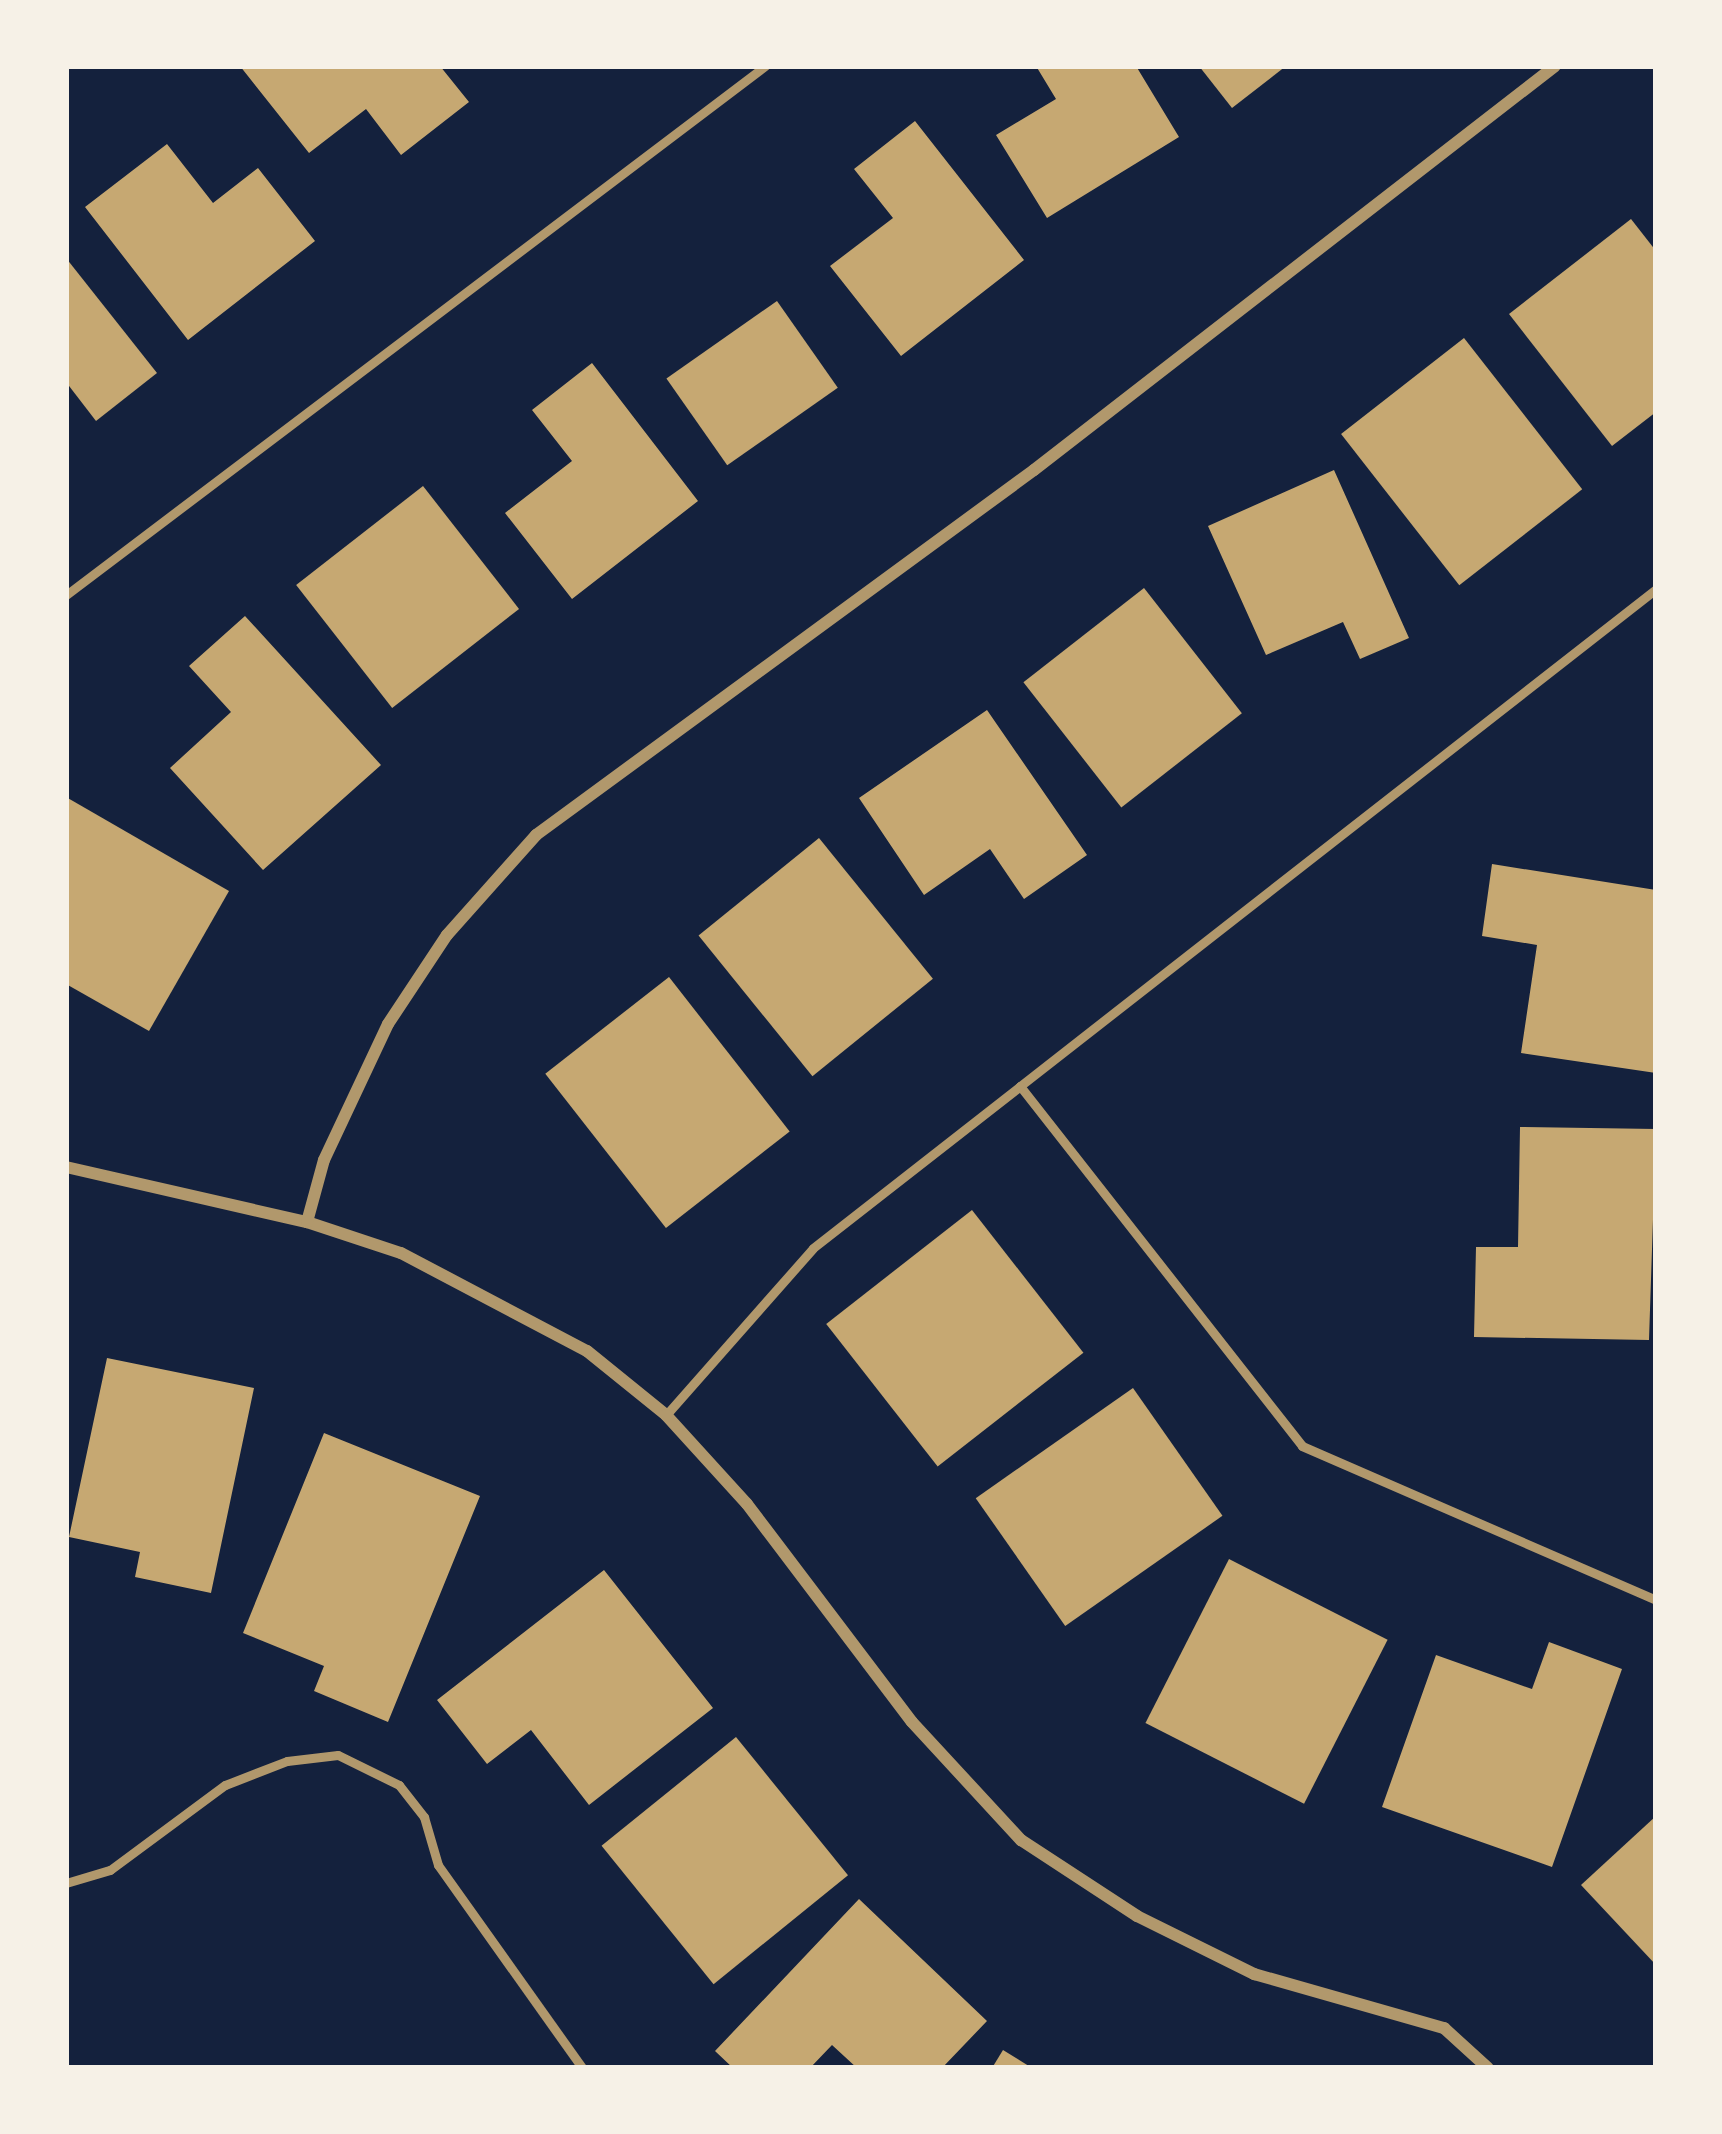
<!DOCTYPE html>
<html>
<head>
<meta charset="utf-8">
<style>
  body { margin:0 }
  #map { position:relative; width:1722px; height:2134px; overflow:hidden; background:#14213d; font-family:"Exo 2",sans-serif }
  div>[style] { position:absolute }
  .building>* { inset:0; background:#c6a872; transform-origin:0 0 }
  .service>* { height:9px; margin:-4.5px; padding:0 4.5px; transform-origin:4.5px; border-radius:4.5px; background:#b1986c }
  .minor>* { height:12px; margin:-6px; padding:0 6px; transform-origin:6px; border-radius:6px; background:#b1986c }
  span { translate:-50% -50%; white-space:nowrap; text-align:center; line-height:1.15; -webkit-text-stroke:10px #f6f1e7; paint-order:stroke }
  .frame { position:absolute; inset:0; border:69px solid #f6f1e7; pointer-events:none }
</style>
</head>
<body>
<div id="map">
  <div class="building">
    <i style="clip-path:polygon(240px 66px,440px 66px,469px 102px,401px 155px,366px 109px,309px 153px)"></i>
    <i style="clip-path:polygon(1036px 66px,1136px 66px,1179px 137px,1047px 218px,996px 135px,1056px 99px)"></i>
    <i style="clip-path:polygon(1199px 66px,1286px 66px,1232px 108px)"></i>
    <i style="clip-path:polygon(915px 121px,1024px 260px,901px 356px,830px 266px,893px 218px,854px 169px)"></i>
    <i style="clip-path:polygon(167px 144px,213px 203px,258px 168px,315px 241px,188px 340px,85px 207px)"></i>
    <i style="clip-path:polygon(1631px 219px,1656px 251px,1656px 412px,1612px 446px,1509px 314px)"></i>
    <i style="clip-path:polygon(66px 258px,157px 373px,96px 421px,66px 382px)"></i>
    <i style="left:777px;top:301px;width:106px;height:135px;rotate:55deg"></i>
    <i style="left:1464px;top:338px;width:192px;height:156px;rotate:52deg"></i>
    <i style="clip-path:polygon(592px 363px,698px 501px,572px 599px,505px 513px,572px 461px,532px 410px)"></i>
    <i style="clip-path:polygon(1334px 470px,1409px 638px,1360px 659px,1343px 622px,1266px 655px,1208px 526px)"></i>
    <i style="left:423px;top:486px;width:156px;height:161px;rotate:52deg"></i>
    <i style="left:1144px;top:588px;width:159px;height:153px;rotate:52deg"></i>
    <i style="clip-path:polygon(245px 616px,381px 765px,263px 870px,170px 768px,231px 712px,189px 666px)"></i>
    <i style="clip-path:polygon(987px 710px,1087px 855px,1024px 899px,990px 849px,924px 895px,859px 798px)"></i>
    <i style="clip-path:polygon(66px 797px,229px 891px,149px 1031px,66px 984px)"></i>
    <i style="left:819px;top:838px;width:181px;height:155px;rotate:51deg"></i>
    <i style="clip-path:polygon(1492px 864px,1656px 890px,1656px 1073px,1521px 1053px,1537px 945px,1482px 936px)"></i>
    <i style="left:669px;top:977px;width:196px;height:157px;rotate:52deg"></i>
    <i style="clip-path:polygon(1520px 1127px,1656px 1129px,1649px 1340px,1474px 1337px,1476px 1247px,1518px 1247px)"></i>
    <i style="left:972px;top:1210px;width:181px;height:185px;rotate:52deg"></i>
    <i style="clip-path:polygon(107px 1358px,254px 1388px,211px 1593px,135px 1577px,140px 1552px,69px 1537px)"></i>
    <i style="left:1133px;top:1388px;width:156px;height:192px;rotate:55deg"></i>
    <i style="clip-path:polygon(324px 1433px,480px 1496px,388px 1722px,314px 1691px,324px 1666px,243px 1633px)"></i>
    <i style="left:1229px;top:1559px;width:178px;height:184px;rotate:27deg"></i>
    <i style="clip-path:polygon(604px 1570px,713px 1708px,589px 1805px,531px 1730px,487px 1764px,437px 1700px)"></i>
    <i style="clip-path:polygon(1549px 1642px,1622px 1669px,1552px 1867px,1382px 1807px,1436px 1655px,1532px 1689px)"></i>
    <i style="left:736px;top:1737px;width:178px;height:173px;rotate:51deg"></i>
    <i style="clip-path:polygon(1656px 1816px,1656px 1965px,1581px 1885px)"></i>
    <i style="clip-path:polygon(859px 1899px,987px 2021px,942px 2068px,857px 2068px,832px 2045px,810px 2068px,733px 2068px,715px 2051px)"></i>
    <i style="clip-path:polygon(1003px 2050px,1032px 2068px,992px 2068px)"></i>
  </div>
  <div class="service">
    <i style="left:1656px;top:589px;width:807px;rotate:141.99deg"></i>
    <i style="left:1020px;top:1086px;width:457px;rotate:51.9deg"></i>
    <i style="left:1302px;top:1446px;width:386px;rotate:23.5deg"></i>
    <i style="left:66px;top:595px;width:877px;rotate:-37.12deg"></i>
    <i style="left:666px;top:1415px;width:222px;rotate:-48.6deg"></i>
    <i style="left:813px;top:1248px;width:263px;rotate:-38deg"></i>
    <i style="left:66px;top:1883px;width:46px;rotate:-16.5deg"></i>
    <i style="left:110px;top:1870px;width:143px;rotate:-36.5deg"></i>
    <i style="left:225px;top:1785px;width:66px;rotate:-21.2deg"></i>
    <i style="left:287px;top:1761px;width:51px;rotate:-6.7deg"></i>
    <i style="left:338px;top:1755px;width:68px;rotate:26.2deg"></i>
    <i style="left:399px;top:1785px;width:41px;rotate:52deg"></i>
    <i style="left:424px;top:1817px;width:50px;rotate:73.7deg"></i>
    <i style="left:438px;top:1865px;width:249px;rotate:54.6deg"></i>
  </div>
  <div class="minor">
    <i style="left:66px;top:1167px;width:247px;rotate:12.9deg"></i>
    <i style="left:307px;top:1222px;width:99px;rotate:18.3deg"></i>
    <i style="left:401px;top:1253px;width:210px;rotate:27.8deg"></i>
    <i style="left:587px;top:1351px;width:102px;rotate:39deg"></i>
    <i style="left:666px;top:1415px;width:120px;rotate:47.7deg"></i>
    <i style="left:747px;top:1504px;width:273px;rotate:52.9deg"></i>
    <i style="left:912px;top:1722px;width:161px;rotate:47.3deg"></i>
    <i style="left:1021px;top:1840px;width:139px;rotate:33.2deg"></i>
    <i style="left:1137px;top:1916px;width:131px;rotate:26.4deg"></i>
    <i style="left:1254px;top:1974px;width:198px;rotate:15.9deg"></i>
    <i style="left:1444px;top:2028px;width:59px;rotate:42.3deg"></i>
    <i style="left:307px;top:1222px;width:64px;rotate:-74.7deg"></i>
    <i style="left:324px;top:1160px;width:150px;rotate:-64.8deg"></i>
    <i style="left:388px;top:1024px;width:107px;rotate:-56.5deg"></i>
    <i style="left:447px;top:935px;width:134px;rotate:-48.3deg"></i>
    <i style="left:536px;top:835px;width:617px;rotate:-36.24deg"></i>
    <i style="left:1034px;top:470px;width:659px;rotate:-37.79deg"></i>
  </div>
  <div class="frame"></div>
</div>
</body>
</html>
